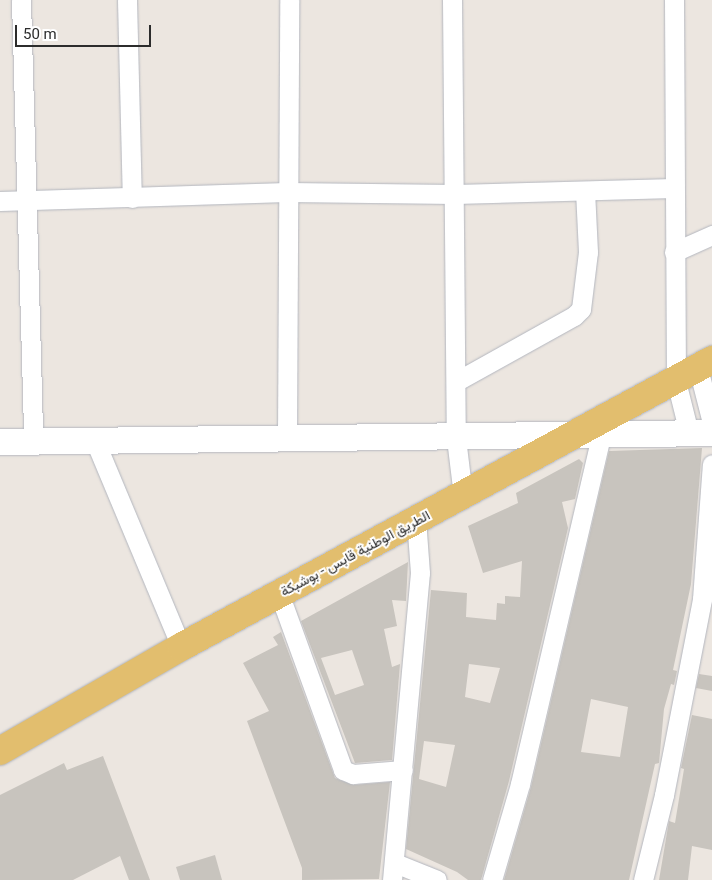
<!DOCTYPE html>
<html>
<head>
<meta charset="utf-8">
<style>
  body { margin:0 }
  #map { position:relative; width:712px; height:880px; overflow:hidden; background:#ece6e0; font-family:Roboto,Vazirmatn,sans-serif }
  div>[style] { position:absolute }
  .building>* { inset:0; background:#c8c4be }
  .roads { filter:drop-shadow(0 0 1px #b3b6be) drop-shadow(0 0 1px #b3b6be) }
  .street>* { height:19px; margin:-9.5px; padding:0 9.5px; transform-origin:9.5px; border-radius:9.5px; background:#fff }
  .secondary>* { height:26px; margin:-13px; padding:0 13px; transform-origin:13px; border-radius:13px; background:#fff }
  .primary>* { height:28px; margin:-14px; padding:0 14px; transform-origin:14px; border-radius:14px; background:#e2be6e }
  span { translate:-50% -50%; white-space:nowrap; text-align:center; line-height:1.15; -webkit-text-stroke:4px #fff; paint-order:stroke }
  .street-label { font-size:14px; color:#2c2c2c }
  .scale { position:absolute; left:15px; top:25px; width:136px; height:22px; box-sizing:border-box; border:2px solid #2c2c2c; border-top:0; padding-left:6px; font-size:15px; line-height:18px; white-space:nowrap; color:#2c2c2c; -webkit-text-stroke:4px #fff; paint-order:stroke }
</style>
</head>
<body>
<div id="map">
  <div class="building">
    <i style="clip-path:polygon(evenodd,702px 448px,691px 584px,673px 670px,677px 671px,674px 685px,671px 684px,664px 709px,659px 763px,655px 764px,629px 880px,504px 880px,531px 787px,609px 451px,702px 448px,591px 699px,628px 707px,620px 757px,581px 752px,591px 699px)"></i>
    <i style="clip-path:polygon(evenodd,579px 459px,583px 463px,575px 499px,562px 502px,568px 528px,509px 781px,481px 880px,468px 880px,457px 872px,406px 849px,431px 590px,467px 593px,466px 617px,496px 620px,497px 603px,505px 604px,505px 596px,520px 597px,522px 561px,483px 573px,468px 526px,518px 503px,516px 493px,579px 459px,469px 664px,500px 668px,490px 703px,465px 697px,469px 664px,579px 459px,424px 741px,455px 745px,446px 787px,419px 779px,424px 741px)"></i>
    <i style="clip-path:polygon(evenodd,408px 562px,406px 601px,392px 600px,397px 626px,384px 629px,392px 667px,400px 664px,392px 760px,355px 763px,301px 621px,408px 562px,352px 650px,364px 685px,335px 695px,321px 658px,352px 650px)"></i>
    <i style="clip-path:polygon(281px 632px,335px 778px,353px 785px,390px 782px,379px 879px,302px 880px,302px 868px,247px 721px,269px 711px,243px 663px,278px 645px,273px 637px)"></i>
    <i style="clip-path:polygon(699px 674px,712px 676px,712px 691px,696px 688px)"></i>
    <i style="clip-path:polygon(692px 715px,712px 719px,712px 850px,692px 846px,688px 880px,659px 880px,669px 821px,675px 823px,684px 769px,681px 768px)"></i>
    <i style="clip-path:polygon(103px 756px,150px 880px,129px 880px,120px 856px,73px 880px,0 880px,0 795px,64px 763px,67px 770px)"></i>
    <i style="clip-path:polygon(215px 855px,222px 880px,180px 880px,176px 867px)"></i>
  </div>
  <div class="roads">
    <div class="street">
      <i style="left:21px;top:0;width:441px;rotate:88.4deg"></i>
      <i style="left:127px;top:0;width:198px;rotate:88.6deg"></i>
      <i style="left:452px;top:0;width:438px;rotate:89.5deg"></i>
      <i style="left:456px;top:438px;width:58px;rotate:83.1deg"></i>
      <i style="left:674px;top:0;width:381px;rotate:89.7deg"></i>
      <i style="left:676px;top:381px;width:54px;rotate:76deg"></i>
      <i style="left:0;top:201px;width:287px;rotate:-1.8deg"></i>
      <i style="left:287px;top:192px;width:168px;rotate:0.7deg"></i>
      <i style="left:455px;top:194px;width:219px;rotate:-1.6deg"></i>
      <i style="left:674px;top:252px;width:42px;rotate:-24.1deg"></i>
      <i style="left:698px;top:368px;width:57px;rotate:75.7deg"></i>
      <i style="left:457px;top:381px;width:134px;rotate:-29.1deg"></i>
      <i style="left:574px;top:316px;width:10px;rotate:-45deg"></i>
      <i style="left:581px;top:309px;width:57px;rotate:-83deg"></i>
      <i style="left:588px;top:252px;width:61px;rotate:-92.8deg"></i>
      <i style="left:287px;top:439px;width:439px;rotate:-89.7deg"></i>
      <i style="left:95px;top:441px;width:223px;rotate:67.3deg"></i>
      <i style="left:279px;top:593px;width:188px;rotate:70.1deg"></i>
      <i style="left:343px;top:770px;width:11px;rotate:22deg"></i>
      <i style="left:353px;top:774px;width:50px;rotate:-4.6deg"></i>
      <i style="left:395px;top:863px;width:45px;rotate:22deg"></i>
      <i style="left:392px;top:880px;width:308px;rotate:-84.8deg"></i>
      <i style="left:420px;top:573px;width:54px;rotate:-94.2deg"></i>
      <i style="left:492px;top:880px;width:100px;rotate:-73.7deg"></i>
      <i style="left:520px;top:784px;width:358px;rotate:-76.9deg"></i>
      <i style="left:643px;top:880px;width:88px;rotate:-76.1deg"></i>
      <i style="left:664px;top:795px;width:200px;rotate:-79deg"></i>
      <i style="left:702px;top:599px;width:135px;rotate:-85.8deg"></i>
    </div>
    <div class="secondary">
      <i style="left:0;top:442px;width:712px;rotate:-0.72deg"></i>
    </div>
    <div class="primary">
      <i style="left:0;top:751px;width:209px;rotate:-29.9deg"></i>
      <i style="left:181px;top:647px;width:604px;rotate:-28.39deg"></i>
    </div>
  </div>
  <div class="street-label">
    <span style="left:355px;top:553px;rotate:-28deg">الطريق الوطنية قابس - بوشبكة</span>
  </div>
  <div class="scale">50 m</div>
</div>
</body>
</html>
